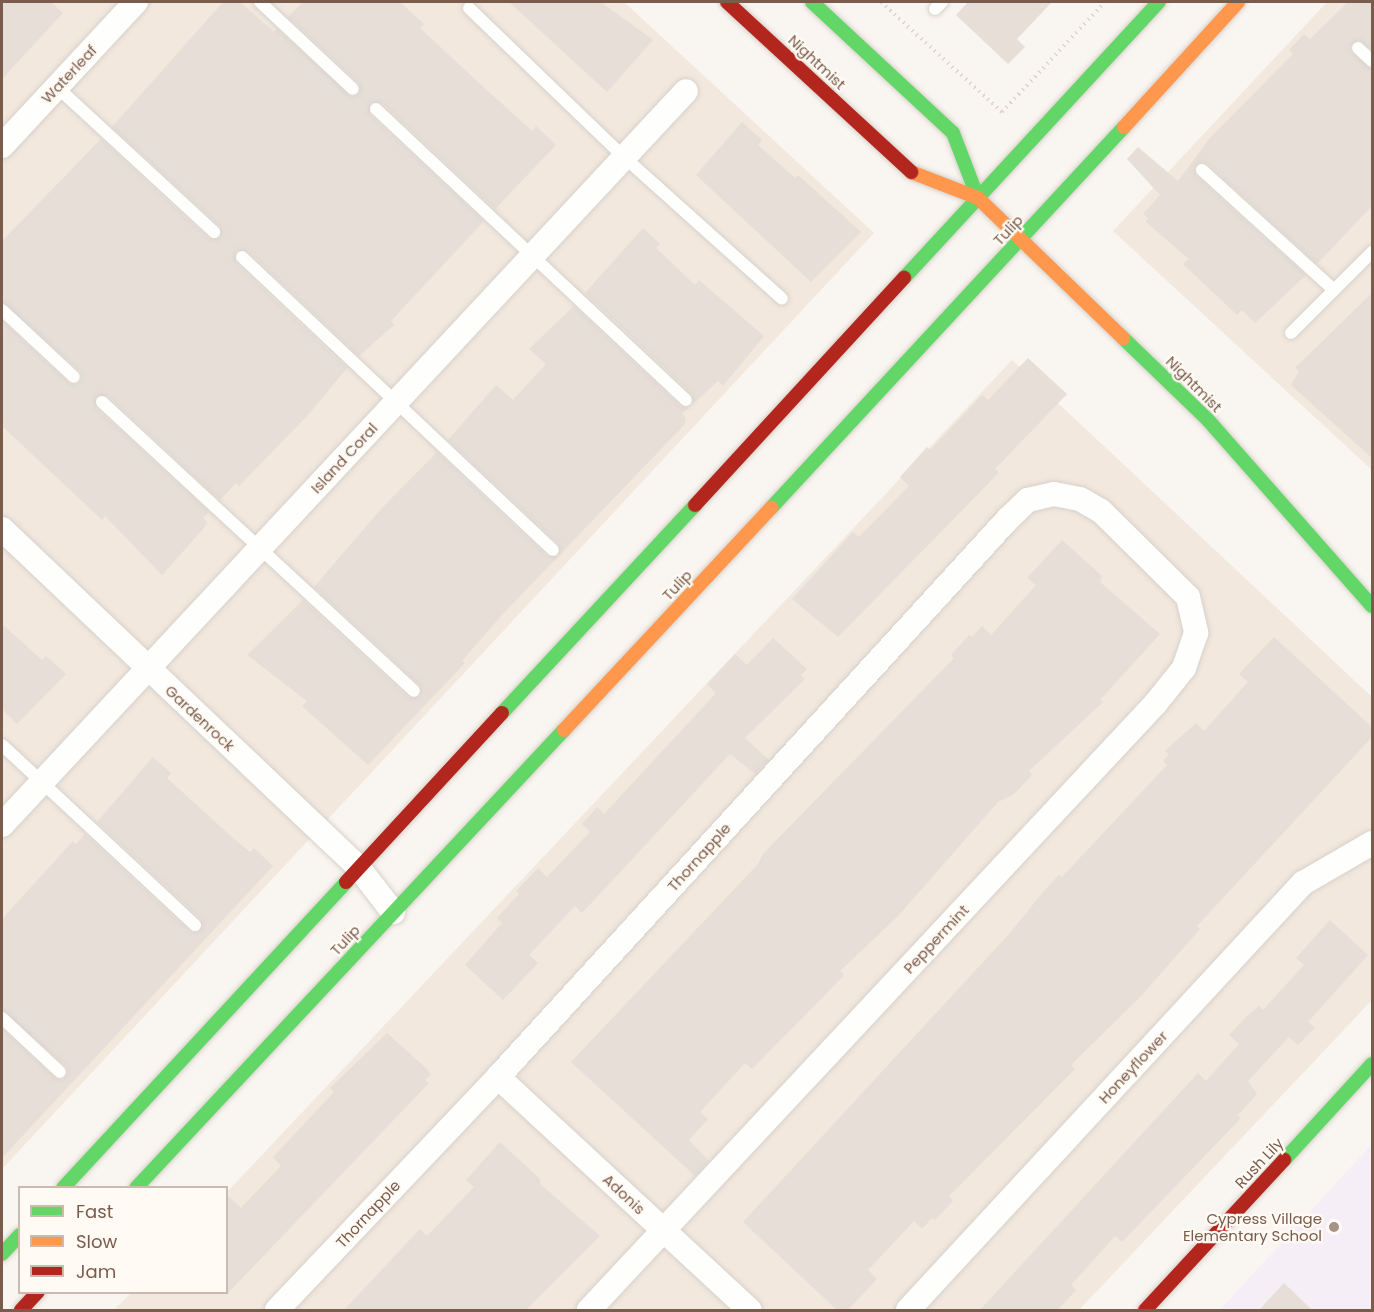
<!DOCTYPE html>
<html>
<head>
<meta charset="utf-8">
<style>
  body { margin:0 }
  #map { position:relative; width:1374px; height:1312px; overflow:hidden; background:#f9f5f0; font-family:Poppins,sans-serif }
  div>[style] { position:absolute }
  .residential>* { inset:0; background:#f2e8de }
  .education>* { inset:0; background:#f6eef6 }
  .building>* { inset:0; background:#e6ded7 }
  .path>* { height:4px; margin-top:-2px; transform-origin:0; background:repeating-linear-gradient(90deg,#dcd5d0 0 1.5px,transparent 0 6px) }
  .roads { filter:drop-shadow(0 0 2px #d7d1cb) drop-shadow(0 0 2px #d7d1cb) }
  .lane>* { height:12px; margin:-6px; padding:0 6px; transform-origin:6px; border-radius:6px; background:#fefefd }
  .street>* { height:24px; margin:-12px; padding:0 12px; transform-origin:12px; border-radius:12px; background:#fefefd }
  .fast>* { height:14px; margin:-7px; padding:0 7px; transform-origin:7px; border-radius:7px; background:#63d668 }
  .slow>* { height:14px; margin:-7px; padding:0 7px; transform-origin:7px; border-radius:7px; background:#ff974d }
  .jam>* { height:14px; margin:-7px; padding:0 7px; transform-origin:7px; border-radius:7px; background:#b3261e }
  .dots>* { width:16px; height:16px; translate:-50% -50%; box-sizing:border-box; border:3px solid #fffaf3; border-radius:50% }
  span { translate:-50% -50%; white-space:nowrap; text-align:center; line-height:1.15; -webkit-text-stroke:4.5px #fffaf3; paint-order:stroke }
  .street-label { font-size:15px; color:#7a5c4d }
  .poi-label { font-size:15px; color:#7a5c4d }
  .right { translate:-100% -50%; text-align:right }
  .frame { position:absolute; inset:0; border:3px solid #7a5c4d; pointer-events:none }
  .legend { position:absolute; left:18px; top:1186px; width:210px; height:108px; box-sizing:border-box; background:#fffaf3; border:2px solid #cabbb1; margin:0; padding:8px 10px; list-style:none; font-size:18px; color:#7a5c4d }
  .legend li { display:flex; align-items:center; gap:12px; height:30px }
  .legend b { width:30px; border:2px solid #cabbb1 }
</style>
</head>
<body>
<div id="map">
  <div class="residential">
    <i style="clip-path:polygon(2px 2px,624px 2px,874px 233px,2px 1169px)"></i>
    <i style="clip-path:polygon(1327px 2px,1372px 2px,1372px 470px,1113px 231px)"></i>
    <i style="clip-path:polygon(1012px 360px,1372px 697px,1372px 1000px,1079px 1310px,114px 1310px,131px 1293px,226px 1292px,227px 1192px)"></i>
  </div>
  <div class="education">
    <i style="clip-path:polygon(1372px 1144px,1372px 1310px,1220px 1310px)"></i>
  </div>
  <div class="building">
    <i style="clip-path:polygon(2px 2px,51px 2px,63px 13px,2px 79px)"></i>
    <i style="clip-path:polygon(223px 2px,240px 2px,274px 32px,277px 29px,352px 97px,359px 94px,359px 83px,288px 17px,303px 2px,400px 2px,424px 24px,420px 28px,479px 83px,532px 131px,536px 126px,556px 145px,495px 209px,382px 103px,370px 103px,370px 115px,484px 221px,391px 321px,394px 325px,359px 356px,248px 251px,236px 251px,236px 263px,347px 368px,308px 415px,239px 486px,236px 483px,220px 500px,108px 396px,96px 397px,96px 408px,209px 512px,203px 518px,207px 522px,204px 528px,162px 575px,105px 516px,102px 520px,2px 426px,2px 321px,69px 383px,77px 385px,82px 378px,80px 371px,2px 302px,2px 241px,101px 139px,208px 238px,220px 238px,220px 226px,112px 127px)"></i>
    <i style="clip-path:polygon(509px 2px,601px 2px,653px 40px,607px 92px)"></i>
    <i style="clip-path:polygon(968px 2px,1052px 2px,1017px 39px,1025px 47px,1008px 64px,956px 15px)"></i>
    <i style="clip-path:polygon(1348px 2px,1372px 2px,1372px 50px,1359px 40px,1350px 47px,1352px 54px,1372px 69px,1372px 206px,1317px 264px,1208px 164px,1200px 162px,1194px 168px,1196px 176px,1306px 275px,1255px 323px,1242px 310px,1237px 315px,1183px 264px,1189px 259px,1146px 222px,1148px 218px,1143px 214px,1160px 195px,1127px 159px,1138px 147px,1178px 181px,1210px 138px,1293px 54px,1289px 50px,1304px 34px,1310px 39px)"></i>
    <i style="clip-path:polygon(742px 122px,762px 140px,758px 145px,795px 178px,798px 175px,861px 232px,811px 282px,696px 175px)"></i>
    <i style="clip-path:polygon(643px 228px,660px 244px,656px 248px,695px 285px,699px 280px,764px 336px,723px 386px,718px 381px,693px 404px,692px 394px,585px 293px)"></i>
    <i style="clip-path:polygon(1372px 293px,1372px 458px,1291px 385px,1299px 371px,1295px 368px)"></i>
    <i style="clip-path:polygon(574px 306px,680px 406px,689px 408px,682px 414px,686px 418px,684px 425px,501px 616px,462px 661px,465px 663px,368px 765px,302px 706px,307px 701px,247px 655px,303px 600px,408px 697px,420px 697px,420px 685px,314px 587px,382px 508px,437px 452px,547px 556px,559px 556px,559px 544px,448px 440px,496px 385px,513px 400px,546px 364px,529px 349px)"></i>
    <i style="clip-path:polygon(1028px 358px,1067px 394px,995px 469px,999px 472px,981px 491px,838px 637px,792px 599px,853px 532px,859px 537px,909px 486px,900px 477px,927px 447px,930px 450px,982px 395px,988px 400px)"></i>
    <i style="clip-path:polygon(1062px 540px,1102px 576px,1100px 582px,1160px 634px,1100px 700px,1103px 702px,1029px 771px,1032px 775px,1013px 795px,998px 802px,898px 916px,840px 971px,844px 975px,826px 994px,752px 1069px,745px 1063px,700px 1112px,708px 1119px,689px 1140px,709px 1161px,695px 1176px,571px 1062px,758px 864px,763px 854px,954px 658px,951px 655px,969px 635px,972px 637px,982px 626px,991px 635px,1036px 585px,1027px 578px)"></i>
    <i style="clip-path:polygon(2px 624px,42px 660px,46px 656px,66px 674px,17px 724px,2px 709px)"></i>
    <i style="clip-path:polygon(1274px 637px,1372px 727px,1372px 737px,1197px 926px,1200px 929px,1142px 995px,1071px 1065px,1075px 1069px,949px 1196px,953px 1201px,935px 1220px,932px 1218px,922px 1229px,914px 1221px,868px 1270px,877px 1279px,847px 1311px,838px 1311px,743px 1222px,1010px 933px,1044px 891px,1059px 875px,1062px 877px,1167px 765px,1163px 761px,1169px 755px,1165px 751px,1196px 723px,1204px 731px,1248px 682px,1239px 674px)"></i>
    <i style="clip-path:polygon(773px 638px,807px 669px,801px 675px,805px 679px,745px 738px,769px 760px,755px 774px,730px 754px,582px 913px,575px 906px,529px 955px,538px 963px,503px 1000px,465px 965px,502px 923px,497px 918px,519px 894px,516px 891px,538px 868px,547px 877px,590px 832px,582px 824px,597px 807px,604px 814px,716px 693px,707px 684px,735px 654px,747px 665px)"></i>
    <i style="clip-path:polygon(153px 757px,171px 773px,167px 778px,234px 839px,250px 852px,254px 848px,273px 866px,2px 1158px,2px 1029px,55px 1078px,63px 1080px,68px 1073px,66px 1066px,2px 1010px,2px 919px,73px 841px,76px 844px,85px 834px,189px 931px,197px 933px,203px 927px,201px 919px,97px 822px)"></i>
    <i style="clip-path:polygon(1330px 920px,1368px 955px,1308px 1022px,1315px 1028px,1298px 1045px,1289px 1037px,1248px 1081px,1257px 1094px,1238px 1115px,1241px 1118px,1122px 1242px,1115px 1236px,1071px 1285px,1076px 1290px,1057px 1311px,979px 1311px,1198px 1073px,1206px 1081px,1239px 1044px,1229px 1035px,1247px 1016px,1259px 1006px,1263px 1010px,1304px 965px,1296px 958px)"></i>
    <i style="clip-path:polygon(387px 1033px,426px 1068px,431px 1074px,425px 1080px,429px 1083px,226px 1295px,226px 1194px,241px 1208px,281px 1166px,273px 1157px,334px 1092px,330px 1088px)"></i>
    <i style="clip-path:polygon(500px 1142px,540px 1179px,540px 1184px,600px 1236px,525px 1311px,343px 1311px,420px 1229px,427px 1236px,474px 1187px,466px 1180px)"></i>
    <i style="clip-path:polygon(1284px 1283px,1313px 1311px,1258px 1311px)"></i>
  </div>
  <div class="path">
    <i style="left:881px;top:2px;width:164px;rotate:42.3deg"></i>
    <i style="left:1002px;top:112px;width:151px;rotate:-46.9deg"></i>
  </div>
  <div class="roads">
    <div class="lane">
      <i style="left:260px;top:2px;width:127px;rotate:43.1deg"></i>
      <i style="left:469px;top:8px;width:215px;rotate:43.9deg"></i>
      <i style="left:624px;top:157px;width:212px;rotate:41.9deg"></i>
      <i style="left:935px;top:9px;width:10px;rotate:-45deg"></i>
      <i style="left:1358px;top:48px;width:19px;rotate:43deg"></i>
      <i style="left:57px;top:87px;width:214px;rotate:42.7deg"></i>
      <i style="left:376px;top:109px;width:425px;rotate:43.2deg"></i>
      <i style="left:1202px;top:170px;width:178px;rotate:42.3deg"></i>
      <i style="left:242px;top:257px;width:427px;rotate:43.3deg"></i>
      <i style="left:2px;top:310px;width:98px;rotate:42.9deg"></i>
      <i style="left:1291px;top:333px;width:115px;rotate:-45deg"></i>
      <i style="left:102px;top:402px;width:425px;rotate:42.8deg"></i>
      <i style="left:2px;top:745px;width:264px;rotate:43deg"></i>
      <i style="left:2px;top:1018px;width:79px;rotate:43deg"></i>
    </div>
    <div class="street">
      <i style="left:2px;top:146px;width:197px;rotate:-47.1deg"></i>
      <i style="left:2px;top:529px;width:492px;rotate:43.5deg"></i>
      <i style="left:359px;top:868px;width:56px;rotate:52.3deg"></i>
      <i style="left:2px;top:825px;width:1003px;rotate:-47.02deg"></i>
      <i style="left:498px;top:1077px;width:343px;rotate:42.8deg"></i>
      <i style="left:277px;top:1310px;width:321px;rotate:-46.5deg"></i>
      <i style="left:498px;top:1077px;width:755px;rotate:-47.58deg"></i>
      <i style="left:1007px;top:520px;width:29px;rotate:-44deg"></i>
      <i style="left:1028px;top:500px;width:27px;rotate:-13deg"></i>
      <i style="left:1054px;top:494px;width:26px;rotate:11deg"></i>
      <i style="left:1080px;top:499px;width:24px;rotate:30deg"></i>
      <i style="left:1101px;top:511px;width:122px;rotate:44.7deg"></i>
      <i style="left:1188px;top:597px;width:37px;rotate:77deg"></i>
      <i style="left:1196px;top:633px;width:37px;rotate:109deg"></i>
      <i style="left:1184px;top:668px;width:45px;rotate:128.7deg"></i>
      <i style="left:1156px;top:703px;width:831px;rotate:133.05deg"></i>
      <i style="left:908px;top:1310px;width:582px;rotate:-47.23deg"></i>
      <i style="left:1303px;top:883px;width:80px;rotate:-30.1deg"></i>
    </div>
    <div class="fast">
      <i style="left:812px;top:2px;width:192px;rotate:42.9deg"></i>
      <i style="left:953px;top:133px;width:70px;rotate:69deg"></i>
      <i style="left:904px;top:278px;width:376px;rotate:-47.3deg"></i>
      <i style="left:1123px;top:338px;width:118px;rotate:44deg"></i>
      <i style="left:1208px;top:420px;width:248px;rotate:48.6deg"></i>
      <i style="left:771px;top:508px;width:519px;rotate:-47.18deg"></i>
      <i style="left:502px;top:713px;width:284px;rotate:-47.1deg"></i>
      <i style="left:1284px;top:1160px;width:130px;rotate:-47.5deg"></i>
      <i style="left:63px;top:1188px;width:417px;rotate:-47.2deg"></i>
      <i style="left:136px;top:1188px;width:627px;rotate:-46.94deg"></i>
      <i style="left:2px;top:1254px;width:26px;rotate:-47deg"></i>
    </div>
    <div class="slow">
      <i style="left:1124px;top:127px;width:169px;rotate:-47.6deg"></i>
      <i style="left:911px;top:172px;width:72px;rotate:21.2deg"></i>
      <i style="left:978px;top:198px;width:202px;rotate:44deg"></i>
      <i style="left:564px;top:730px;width:304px;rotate:-47deg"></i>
    </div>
    <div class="jam">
      <i style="left:727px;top:2px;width:251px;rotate:42.7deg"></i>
      <i style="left:695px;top:505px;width:309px;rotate:-47.4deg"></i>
      <i style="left:346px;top:882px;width:230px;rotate:-47.3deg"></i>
      <i style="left:21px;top:1310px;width:25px;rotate:-47deg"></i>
      <i style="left:1145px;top:1310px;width:205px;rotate:-47.2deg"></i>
    </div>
  </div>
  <div class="dots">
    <i style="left:1334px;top:1227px;background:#a69286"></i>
  </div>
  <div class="street-label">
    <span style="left:817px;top:62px;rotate:43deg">Nightmist</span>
    <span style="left:69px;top:74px;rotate:-47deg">Waterleaf</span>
    <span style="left:1008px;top:230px;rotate:-47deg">Tulip</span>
    <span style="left:1194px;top:384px;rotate:45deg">Nightmist</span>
    <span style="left:344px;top:458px;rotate:-47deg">Island Coral</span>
    <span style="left:677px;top:585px;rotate:-47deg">Tulip</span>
    <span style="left:200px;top:718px;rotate:43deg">Gardenrock</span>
    <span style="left:699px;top:857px;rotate:-48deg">Thornapple</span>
    <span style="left:936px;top:939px;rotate:-47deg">Peppermint</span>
    <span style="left:345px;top:940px;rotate:-47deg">Tulip</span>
    <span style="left:1133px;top:1067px;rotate:-47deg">Honeyflower</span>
    <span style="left:1259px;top:1163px;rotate:-47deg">Rush Lily</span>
    <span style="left:624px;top:1194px;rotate:43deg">Adonis</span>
    <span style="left:368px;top:1214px;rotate:-47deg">Thornapple</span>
  </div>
  <div class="poi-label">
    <span class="right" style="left:1322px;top:1227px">Cypress Village<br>Elementary School</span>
  </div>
  <div class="frame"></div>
  <ul class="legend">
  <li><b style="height:8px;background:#63d668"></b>Fast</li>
  <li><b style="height:8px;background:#ff974d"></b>Slow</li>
  <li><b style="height:8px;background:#b3261e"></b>Jam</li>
  </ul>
</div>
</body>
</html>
